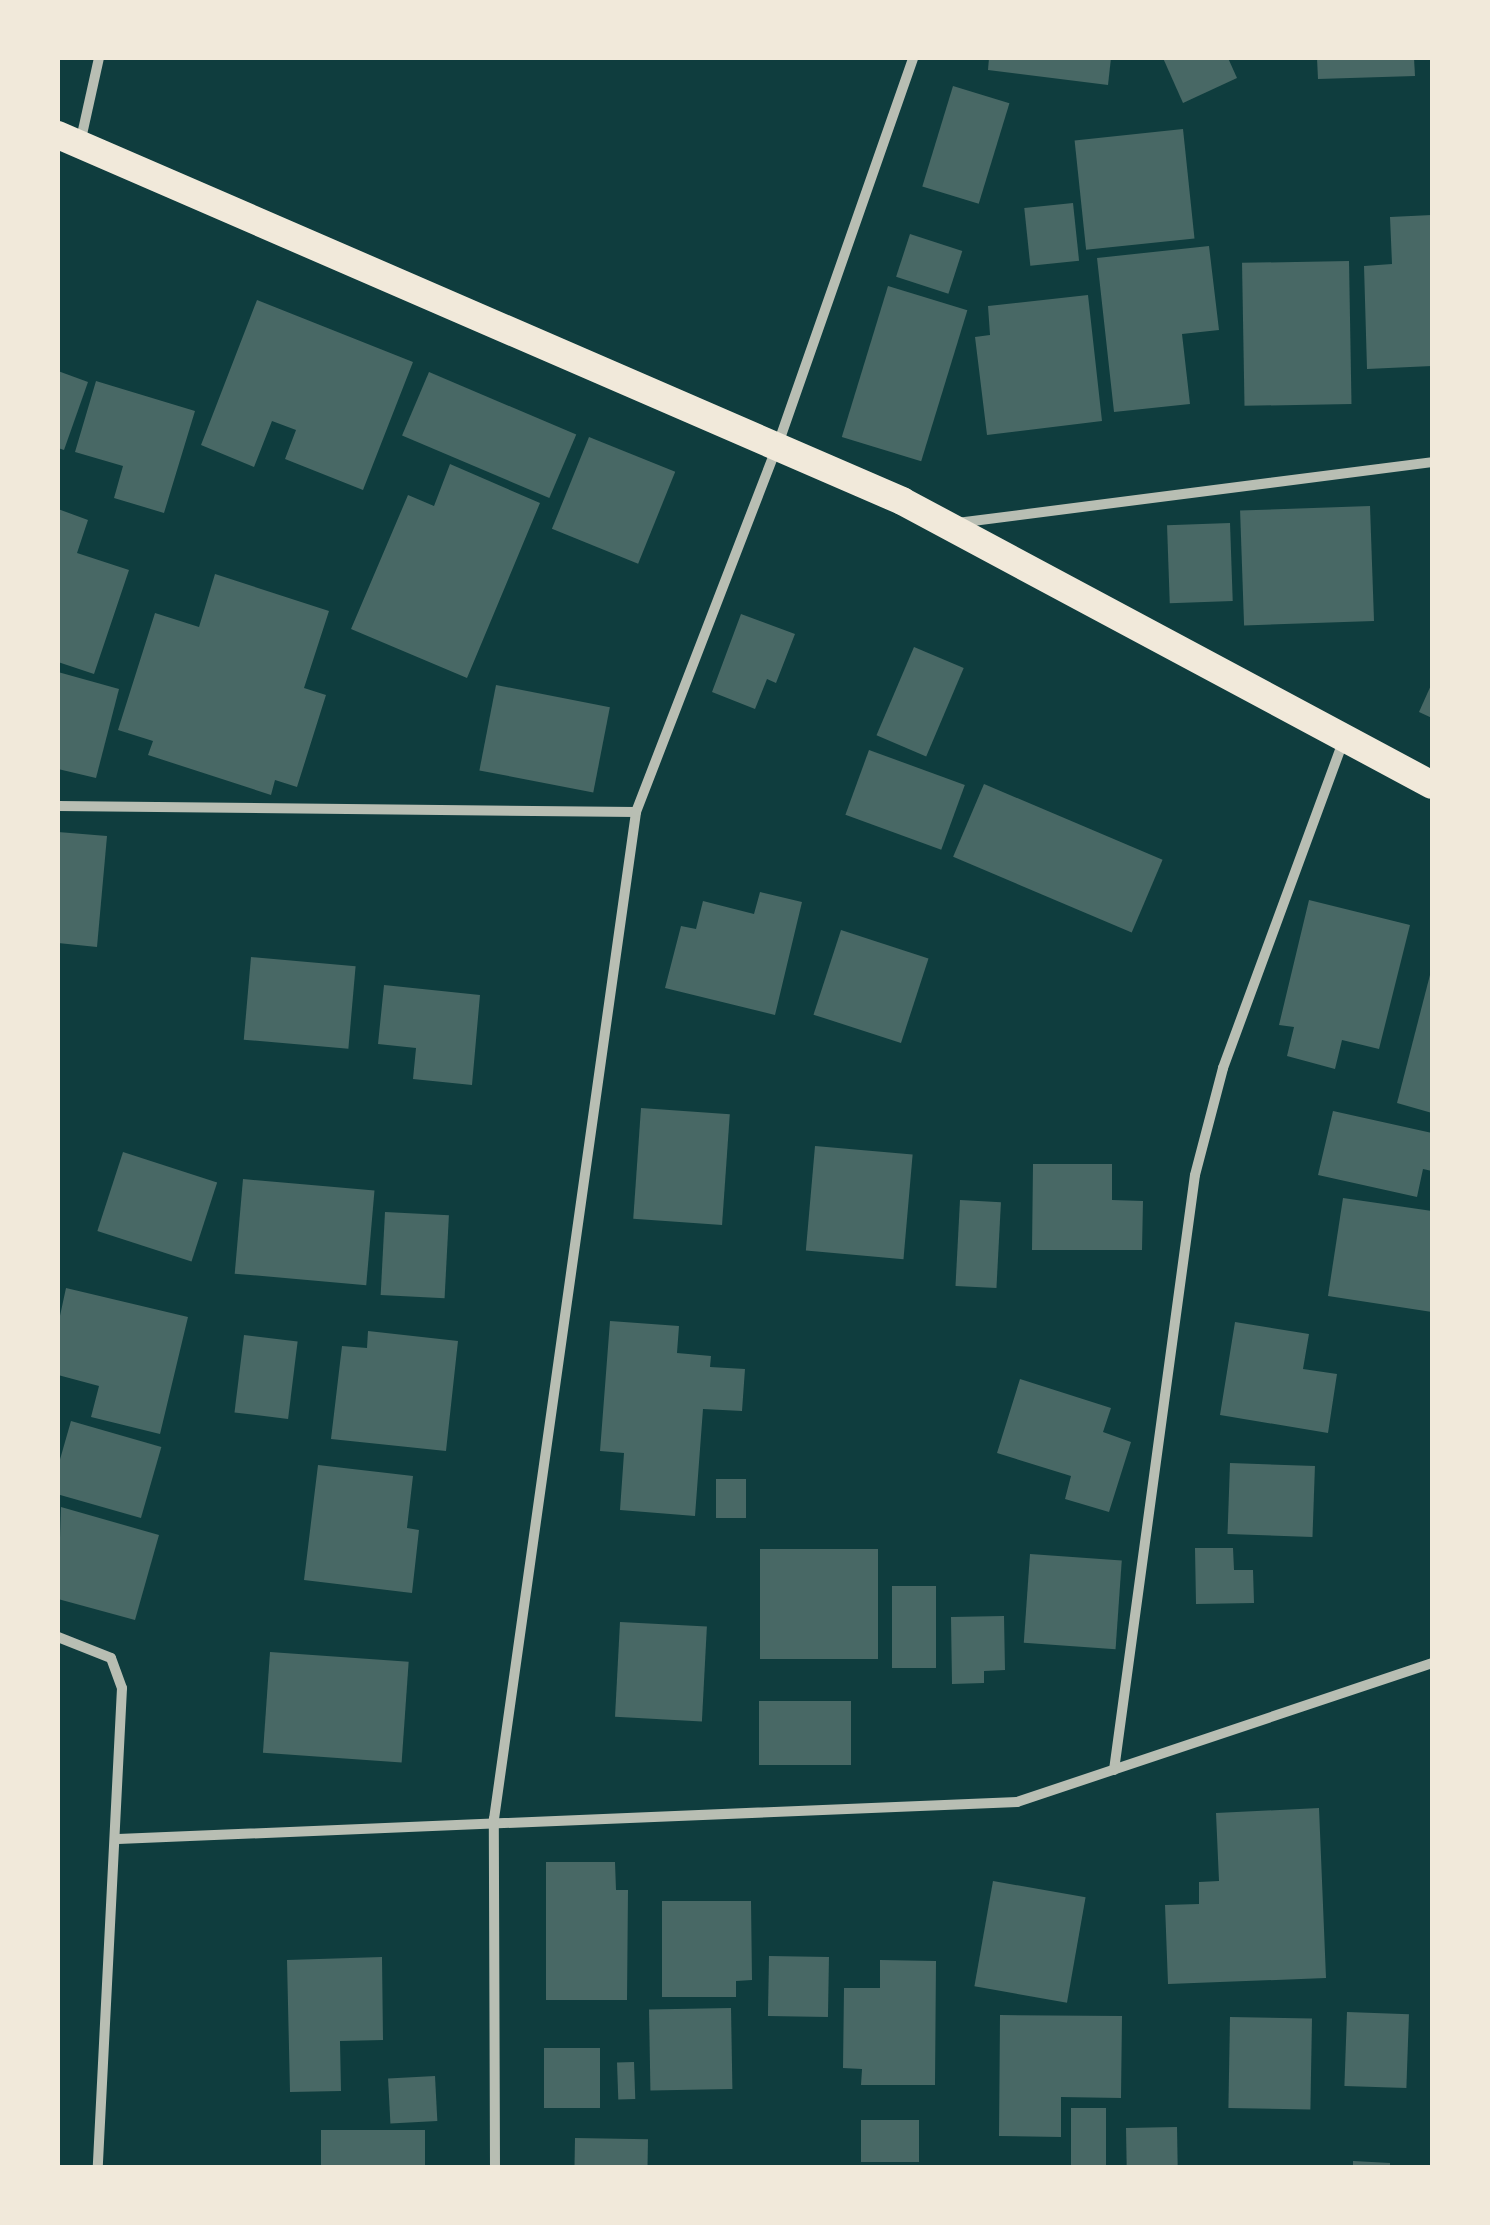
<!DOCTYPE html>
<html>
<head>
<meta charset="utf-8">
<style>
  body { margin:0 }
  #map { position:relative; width:1490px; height:2225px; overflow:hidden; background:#0f3d3e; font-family:Jost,sans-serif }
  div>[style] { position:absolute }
  .building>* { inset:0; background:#486865; transform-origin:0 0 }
  .minor>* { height:10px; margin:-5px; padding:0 5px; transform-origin:5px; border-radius:5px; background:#b8beb3 }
  .trunk>* { height:28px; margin:-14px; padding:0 14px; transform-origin:14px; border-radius:14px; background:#f1e9da }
  span { translate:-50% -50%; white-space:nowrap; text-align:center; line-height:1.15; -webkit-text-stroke:9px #f1e9da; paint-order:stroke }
  .frame { position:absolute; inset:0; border:60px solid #f1e9da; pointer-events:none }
</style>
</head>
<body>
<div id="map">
  <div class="building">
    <i style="clip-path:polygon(989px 58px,1111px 58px,1108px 85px,988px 70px)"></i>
    <i style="clip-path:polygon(1163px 58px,1228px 58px,1237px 78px,1183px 103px)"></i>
    <i style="clip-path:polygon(1317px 58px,1414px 58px,1415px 76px,1318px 79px)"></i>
    <i style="left:953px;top:86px;width:59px;height:105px;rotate:17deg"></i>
    <i style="left:1183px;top:129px;width:110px;height:109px;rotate:84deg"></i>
    <i style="left:1073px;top:203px;width:58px;height:49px;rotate:84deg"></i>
    <i style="clip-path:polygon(1432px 215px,1432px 366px,1367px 369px,1364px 266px,1392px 264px,1390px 217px)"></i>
    <i style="left:910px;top:234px;width:55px;height:45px;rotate:18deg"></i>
    <i style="clip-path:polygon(1209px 246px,1219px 330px,1182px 334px,1190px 404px,1114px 412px,1097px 258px)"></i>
    <i style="left:1349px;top:261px;width:143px;height:107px;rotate:89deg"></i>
    <i style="left:888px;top:286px;width:83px;height:158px;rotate:17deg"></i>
    <i style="clip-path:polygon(1088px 295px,1102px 421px,987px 435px,975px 337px,990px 335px,988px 306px)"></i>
    <i style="clip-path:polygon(257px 300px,413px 362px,363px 490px,285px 459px,296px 430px,272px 421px,254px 467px,201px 445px)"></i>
    <i style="clip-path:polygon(58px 371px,88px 382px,64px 450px,58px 448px)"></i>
    <i style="left:429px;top:372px;width:160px;height:69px;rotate:23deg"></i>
    <i style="clip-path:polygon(96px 381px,195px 411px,164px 513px,114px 498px,123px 466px,75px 452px)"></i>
    <i style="left:589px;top:437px;width:93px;height:99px;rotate:22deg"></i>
    <i style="clip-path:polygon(450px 464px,540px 503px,467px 678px,351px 629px,408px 495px,434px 506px)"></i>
    <i style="left:1370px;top:506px;width:115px;height:130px;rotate:88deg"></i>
    <i style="clip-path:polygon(58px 509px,88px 520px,77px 553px,129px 570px,94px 674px,58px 662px)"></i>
    <i style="left:1230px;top:523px;width:78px;height:63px;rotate:88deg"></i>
    <i style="clip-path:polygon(215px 574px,329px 611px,304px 688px,326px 695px,297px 787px,275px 780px,271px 795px,148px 755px,153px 741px,118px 730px,155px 613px,199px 627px)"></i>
    <i style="clip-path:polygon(741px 614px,795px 634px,776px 683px,767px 679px,755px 709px,712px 692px)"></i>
    <i style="left:914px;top:647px;width:54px;height:96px;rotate:23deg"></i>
    <i style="clip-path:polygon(58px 672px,119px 689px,96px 778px,58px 769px)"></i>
    <i style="clip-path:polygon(1432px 683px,1432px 718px,1419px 712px)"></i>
    <i style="left:496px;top:685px;width:116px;height:87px;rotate:11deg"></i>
    <i style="left:869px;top:750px;width:102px;height:69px;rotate:20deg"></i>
    <i style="left:984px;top:784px;width:194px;height:79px;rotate:23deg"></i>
    <i style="clip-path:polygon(58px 832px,107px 836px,97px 947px,58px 943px)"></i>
    <i style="clip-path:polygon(760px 892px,802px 902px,775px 1015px,665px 988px,681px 926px,696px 929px,703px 901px,754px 914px)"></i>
    <i style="clip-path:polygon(1309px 900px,1410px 925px,1379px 1049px,1342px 1040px,1335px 1069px,1287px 1056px,1294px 1027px,1279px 1025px)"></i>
    <i style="left:841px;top:930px;width:92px;height:89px;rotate:18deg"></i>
    <i style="left:251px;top:957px;width:105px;height:83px;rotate:5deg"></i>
    <i style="clip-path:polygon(1431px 971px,1432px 971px,1432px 1113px,1397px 1103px)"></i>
    <i style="clip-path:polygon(384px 985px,480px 995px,472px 1085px,413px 1079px,416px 1048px,378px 1044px)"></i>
    <i style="left:641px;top:1108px;width:89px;height:111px;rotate:4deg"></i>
    <i style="clip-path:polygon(1333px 1111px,1432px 1133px,1432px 1171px,1423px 1169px,1417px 1197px,1318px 1175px)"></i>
    <i style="left:815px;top:1146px;width:98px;height:105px;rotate:5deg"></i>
    <i style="left:123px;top:1152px;width:99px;height:83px;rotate:18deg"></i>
    <i style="clip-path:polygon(1033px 1164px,1112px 1164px,1112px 1200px,1143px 1201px,1142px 1250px,1032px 1250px)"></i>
    <i style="left:243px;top:1179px;width:132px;height:95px;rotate:5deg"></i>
    <i style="clip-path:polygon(1343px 1198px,1432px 1211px,1432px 1312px,1328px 1296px)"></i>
    <i style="left:960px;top:1200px;width:41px;height:86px;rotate:3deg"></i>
    <i style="left:385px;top:1212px;width:64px;height:83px;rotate:3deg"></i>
    <i style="clip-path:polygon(66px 1288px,188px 1317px,160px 1434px,91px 1417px,99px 1386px,58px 1375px,58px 1325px)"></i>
    <i style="clip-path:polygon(610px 1321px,679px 1326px,677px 1353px,711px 1356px,710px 1367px,745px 1369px,742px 1411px,703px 1409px,695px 1516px,620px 1510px,624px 1453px,600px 1451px)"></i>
    <i style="clip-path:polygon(1235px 1322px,1309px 1334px,1303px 1369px,1337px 1374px,1328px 1433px,1220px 1415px)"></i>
    <i style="clip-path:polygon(368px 1331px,458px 1341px,446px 1451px,331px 1439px,342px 1346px,367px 1348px)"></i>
    <i style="left:244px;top:1335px;width:54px;height:78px;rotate:7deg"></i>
    <i style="clip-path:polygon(1020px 1379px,1111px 1408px,1103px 1432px,1131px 1442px,1109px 1512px,1065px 1499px,1071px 1476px,997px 1453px)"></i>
    <i style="left:71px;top:1421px;width:94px;height:74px;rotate:16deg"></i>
    <i style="left:1230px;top:1463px;width:85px;height:71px;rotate:2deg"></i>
    <i style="clip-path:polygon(318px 1465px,413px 1476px,407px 1528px,419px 1530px,412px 1593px,304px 1580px)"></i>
    <i style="left:716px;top:1479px;width:30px;height:39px"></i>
    <i style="clip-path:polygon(61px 1507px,159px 1535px,135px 1620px,58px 1599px)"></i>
    <i style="clip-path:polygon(1195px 1548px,1233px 1548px,1234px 1570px,1253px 1570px,1254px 1603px,1196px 1604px)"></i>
    <i style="left:760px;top:1549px;width:118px;height:110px"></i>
    <i style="left:1030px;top:1554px;width:92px;height:89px;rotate:4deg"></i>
    <i style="left:892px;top:1586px;width:44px;height:82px"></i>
    <i style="clip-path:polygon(1004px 1616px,1005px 1670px,984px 1671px,984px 1683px,952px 1684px,951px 1617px)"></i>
    <i style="left:620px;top:1622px;width:87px;height:95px;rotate:3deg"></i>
    <i style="left:270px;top:1652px;width:139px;height:101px;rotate:4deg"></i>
    <i style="left:759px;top:1701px;width:92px;height:64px"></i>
    <i style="clip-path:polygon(1319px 1808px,1326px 1978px,1168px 1984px,1165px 1905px,1199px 1904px,1199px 1882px,1219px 1881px,1216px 1813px)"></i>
    <i style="clip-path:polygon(546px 1862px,615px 1862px,616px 1890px,628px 1890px,627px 2000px,546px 2000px)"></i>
    <i style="left:993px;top:1881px;width:94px;height:107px;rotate:10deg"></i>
    <i style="clip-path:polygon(662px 1901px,751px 1901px,752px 1980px,736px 1981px,736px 1997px,662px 1997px)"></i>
    <i style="left:769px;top:1956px;width:60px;height:60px;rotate:1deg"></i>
    <i style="clip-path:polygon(382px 1957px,383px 2040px,340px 2041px,341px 2091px,290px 2092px,287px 1960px)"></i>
    <i style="clip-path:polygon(880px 1960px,936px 1961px,935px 2085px,861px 2085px,862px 2069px,843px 2068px,844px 1988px,880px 1988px)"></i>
    <i style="left:731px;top:2008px;width:81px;height:82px;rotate:89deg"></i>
    <i style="left:1347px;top:2012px;width:62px;height:74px;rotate:2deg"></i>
    <i style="clip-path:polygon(1000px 2015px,1122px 2016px,1121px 2098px,1061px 2097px,1061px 2137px,999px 2136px)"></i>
    <i style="left:1230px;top:2017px;width:82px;height:91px;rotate:1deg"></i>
    <i style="left:544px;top:2048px;width:56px;height:60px"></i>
    <i style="left:634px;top:2062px;width:37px;height:17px;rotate:88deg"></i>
    <i style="left:435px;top:2076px;width:45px;height:47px;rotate:87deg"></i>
    <i style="left:1071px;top:2108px;width:35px;height:60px"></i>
    <i style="left:919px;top:2120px;width:42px;height:58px;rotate:90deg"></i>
    <i style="left:1177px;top:2127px;width:41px;height:51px;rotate:89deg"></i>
    <i style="left:321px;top:2130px;width:104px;height:38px"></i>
    <i style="left:575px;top:2138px;width:73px;height:30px;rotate:1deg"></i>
    <i style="clip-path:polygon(1353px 2161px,1390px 2163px,1390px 2168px,1353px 2168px)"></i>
  </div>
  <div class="minor">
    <i style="left:81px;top:139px;width:83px;rotate:-77.5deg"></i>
    <i style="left:957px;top:523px;width:479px;rotate:-7.3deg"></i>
    <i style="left:58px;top:806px;width:578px;rotate:0.59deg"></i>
    <i style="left:58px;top:1637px;width:57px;rotate:21.6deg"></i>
    <i style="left:111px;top:1658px;width:32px;rotate:70deg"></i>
    <i style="left:122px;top:1688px;width:481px;rotate:92.9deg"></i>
    <i style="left:1114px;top:1770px;width:600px;rotate:-82.25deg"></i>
    <i style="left:1195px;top:1175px;width:111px;rotate:-75.3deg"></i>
    <i style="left:1223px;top:1068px;width:351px;rotate:-69.8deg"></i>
    <i style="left:118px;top:1839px;width:900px;rotate:-2.36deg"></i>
    <i style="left:1017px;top:1802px;width:438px;rotate:-18.5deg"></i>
    <i style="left:495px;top:2168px;width:349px;rotate:-90.2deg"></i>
    <i style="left:494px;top:1819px;width:1017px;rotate:-81.97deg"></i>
    <i style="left:636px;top:812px;width:391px;rotate:-68.9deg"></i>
    <i style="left:777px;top:447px;width:412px;rotate:-70.7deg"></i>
  </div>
  <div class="trunk">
    <i style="left:58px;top:135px;width:920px;rotate:23.44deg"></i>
    <i style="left:902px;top:501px;width:601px;rotate:28.18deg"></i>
  </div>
  <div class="frame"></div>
</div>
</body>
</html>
